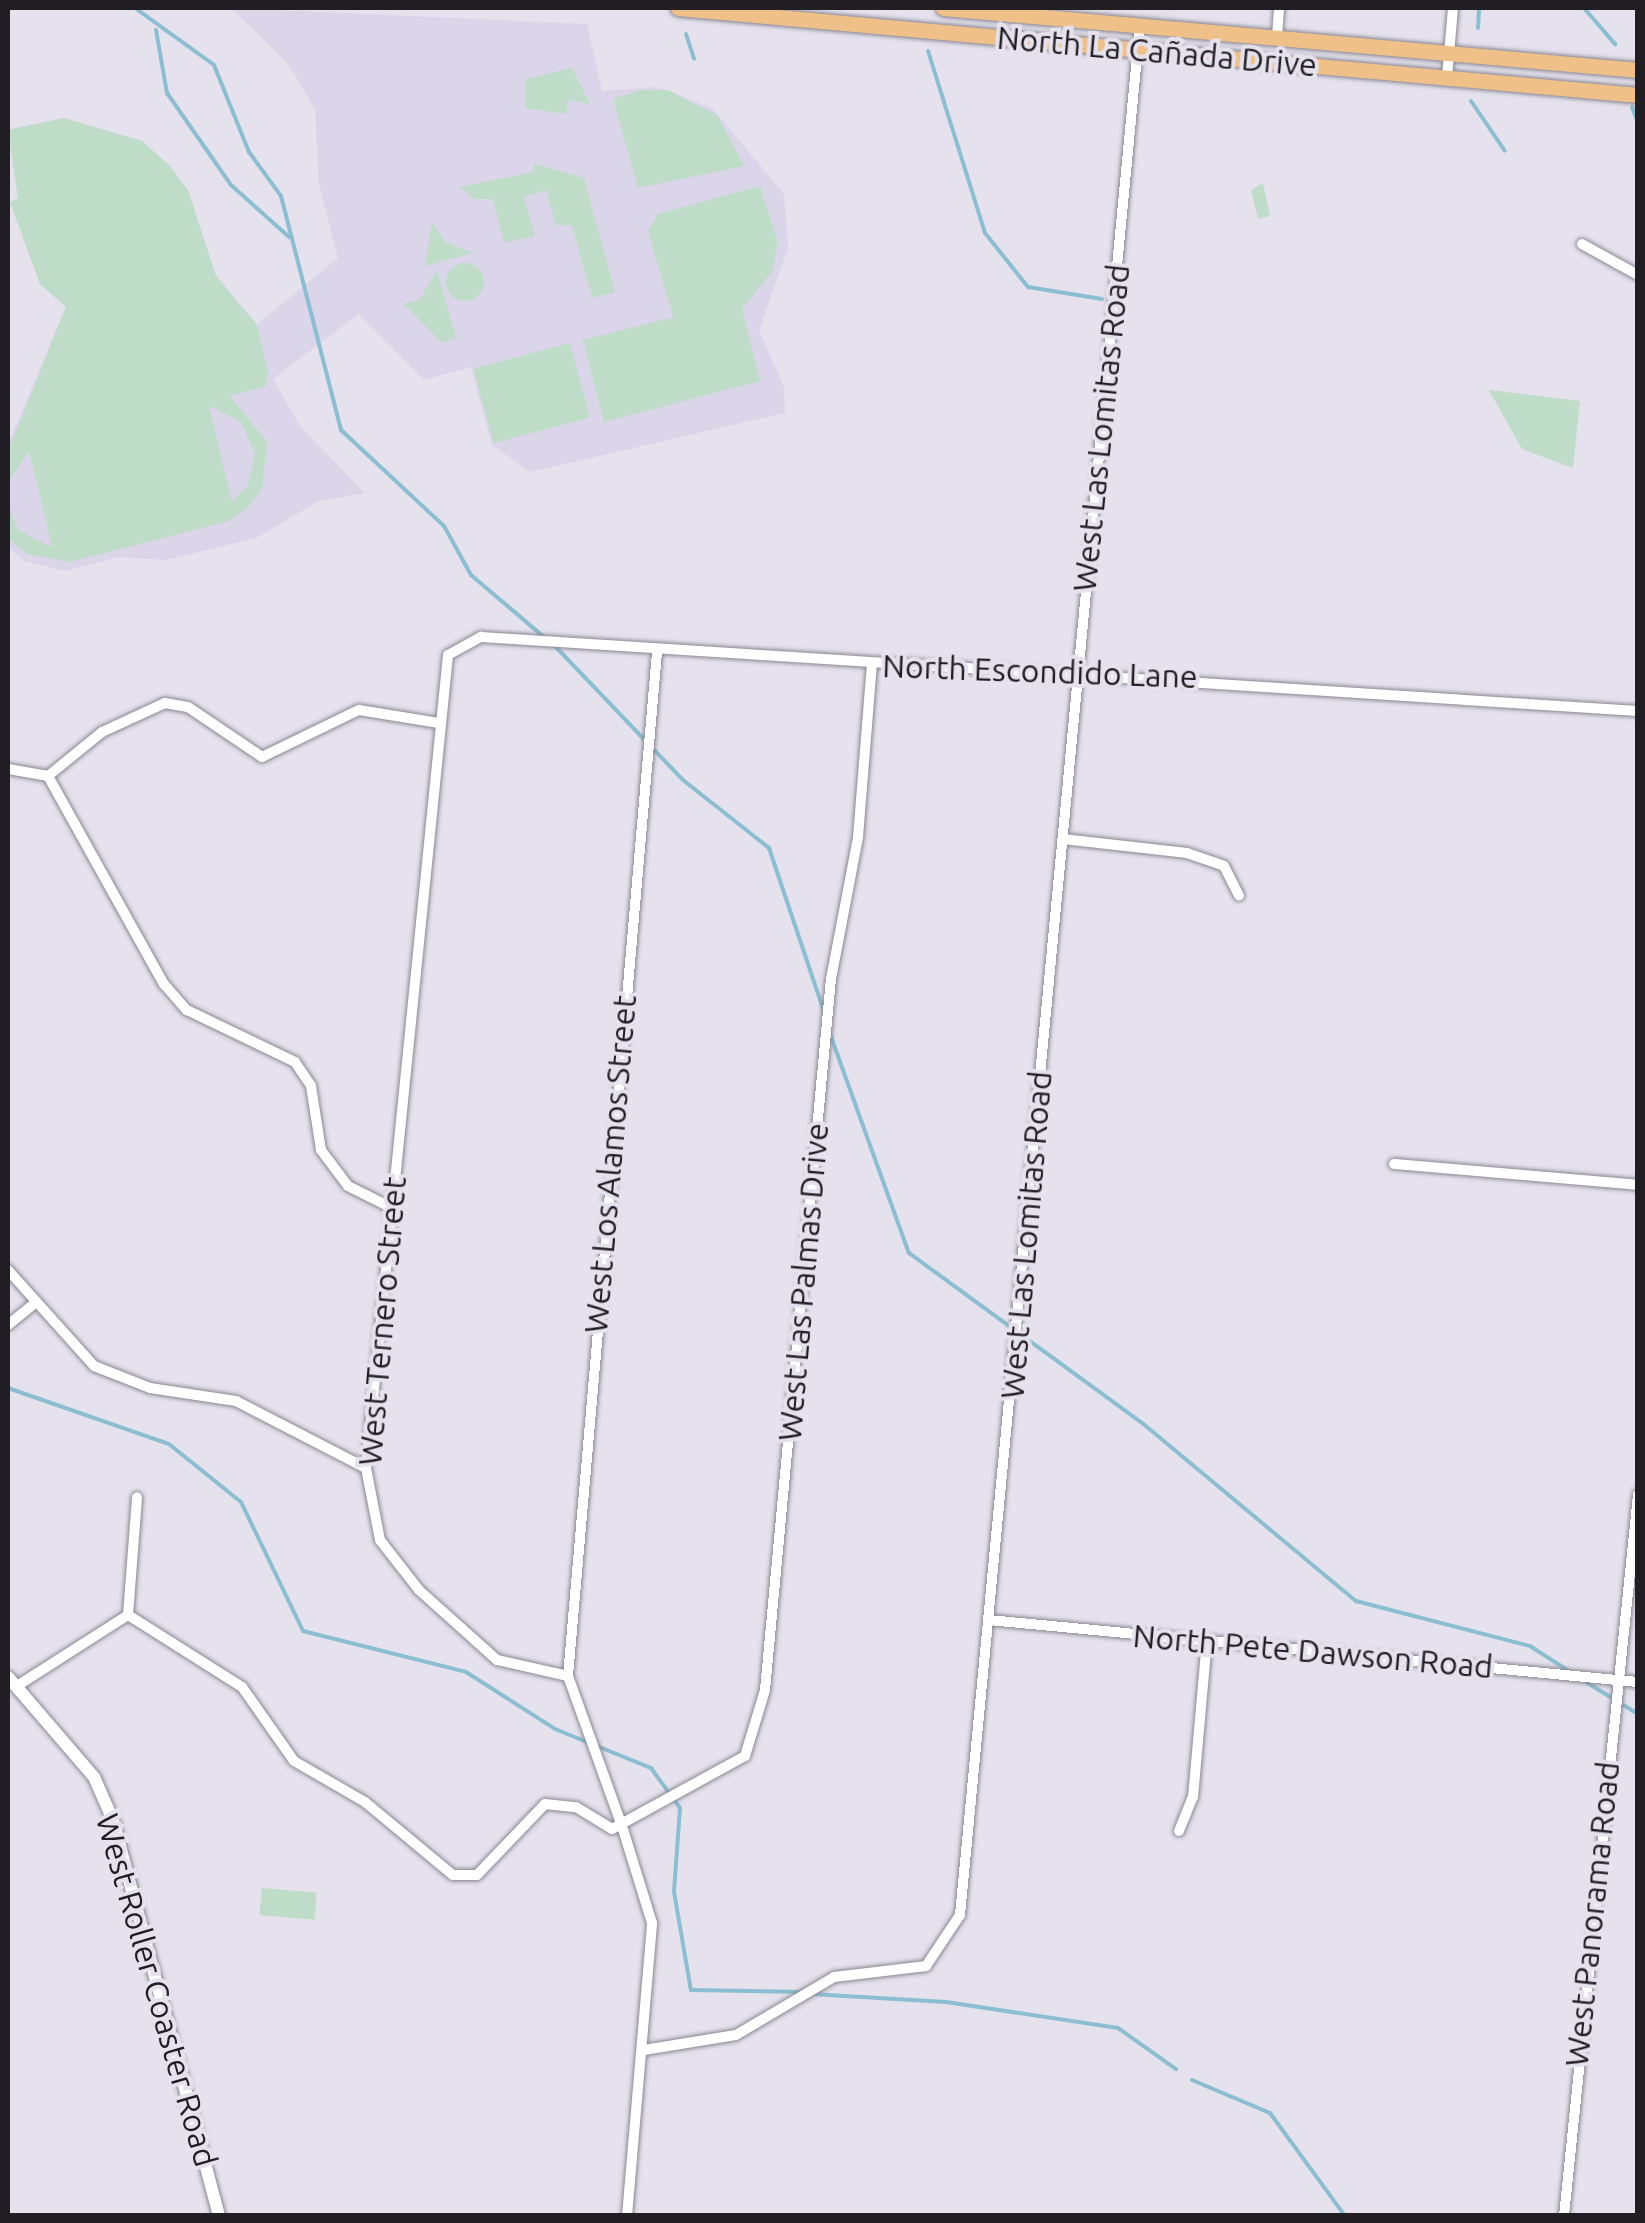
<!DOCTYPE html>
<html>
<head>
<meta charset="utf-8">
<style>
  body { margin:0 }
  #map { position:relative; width:1645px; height:2223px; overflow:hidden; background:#e5e2ee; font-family:Ubuntu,sans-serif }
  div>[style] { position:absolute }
  .built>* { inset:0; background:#dad5e8 }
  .green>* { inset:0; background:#bedcc8; transform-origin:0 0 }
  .round { border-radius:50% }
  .stream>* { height:4px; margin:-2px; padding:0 2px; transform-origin:2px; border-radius:2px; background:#8abed0 }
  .roads { filter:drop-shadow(0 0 2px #8a8792) drop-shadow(0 0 2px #8a8792) }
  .minor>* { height:10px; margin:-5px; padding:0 5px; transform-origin:5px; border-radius:5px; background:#fff }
  .tertiary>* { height:12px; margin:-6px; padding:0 6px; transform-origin:6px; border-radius:6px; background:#fff }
  .primary>* { height:15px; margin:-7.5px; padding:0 7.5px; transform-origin:7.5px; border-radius:7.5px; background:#efc189 }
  span { translate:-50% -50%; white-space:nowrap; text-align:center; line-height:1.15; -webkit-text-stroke:8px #e5e2ee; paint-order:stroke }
  .street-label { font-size:32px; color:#201e23 }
  .frame { position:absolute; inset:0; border:10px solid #201e23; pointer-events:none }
</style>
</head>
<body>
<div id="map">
  <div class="built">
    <i style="clip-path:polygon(231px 8px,587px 24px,602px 91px,657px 87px,712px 108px,784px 194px,788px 248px,759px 330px,784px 388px,785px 413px,530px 472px,492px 445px,471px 367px,424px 380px,359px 314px,273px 379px,301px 427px,365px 493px,319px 501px,256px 538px,166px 560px,119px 557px,65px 571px,25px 561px,8px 547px,8px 445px,66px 306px,40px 284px,10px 202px,18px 198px,8px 130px,64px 118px,142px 141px,188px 190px,216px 276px,257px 324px,338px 258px,319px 185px,315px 109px,288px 64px)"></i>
  </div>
  <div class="green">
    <i style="clip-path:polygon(572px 68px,590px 104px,568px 100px,566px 114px,525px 108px,526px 79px)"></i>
    <i style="clip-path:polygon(640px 90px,668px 90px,718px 116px,744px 166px,638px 188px,613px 99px)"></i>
    <i style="clip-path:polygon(evenodd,64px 118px,142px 141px,169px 165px,188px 190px,216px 276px,257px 325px,268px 373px,266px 386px,230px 396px,267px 442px,262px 488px,248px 507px,229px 521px,70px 562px,27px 554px,8px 537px,8px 505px,18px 530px,52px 547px,29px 451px,8px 483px,8px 452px,66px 307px,40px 284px,10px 202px,18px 198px,8px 130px,64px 118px,209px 406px,241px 422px,255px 453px,248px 485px,232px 502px,209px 406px)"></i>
    <i style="clip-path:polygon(535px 164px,584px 178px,615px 292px,592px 298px,572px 226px,556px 225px,546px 190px,524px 197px,535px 236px,504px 243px,493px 199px,474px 199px,460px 187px,533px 172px)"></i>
    <i style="clip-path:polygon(1263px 183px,1270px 216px,1258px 219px,1251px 190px)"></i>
    <i style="clip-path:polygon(760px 186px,778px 242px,772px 271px,742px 309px,760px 381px,604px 422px,583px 340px,673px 317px,648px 231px,658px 214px)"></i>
    <i style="clip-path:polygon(432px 222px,445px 242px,473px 253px,425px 266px)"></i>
    <i class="round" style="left:446px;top:263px;width:38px;height:38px"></i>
    <i style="clip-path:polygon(437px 270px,456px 338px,442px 343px,404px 304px,420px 299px)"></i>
    <i style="left:570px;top:343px;width:77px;height:100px;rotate:75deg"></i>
    <i style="clip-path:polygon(1489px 390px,1580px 401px,1573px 468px,1522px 449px)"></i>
    <i style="left:262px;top:1888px;width:55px;height:27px;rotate:5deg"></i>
  </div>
  <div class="stream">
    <i style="left:135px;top:8px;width:97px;rotate:35.8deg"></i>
    <i style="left:214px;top:65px;width:94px;rotate:68.1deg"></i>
    <i style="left:249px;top:152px;width:54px;rotate:54deg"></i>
    <i style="left:281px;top:196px;width:242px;rotate:75.6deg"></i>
    <i style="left:341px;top:430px;width:141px;rotate:43deg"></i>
    <i style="left:444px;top:526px;width:56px;rotate:61.1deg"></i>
    <i style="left:471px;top:575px;width:97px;rotate:40.4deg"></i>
    <i style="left:1584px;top:8px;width:48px;rotate:49.3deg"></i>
    <i style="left:1478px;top:28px;width:20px;rotate:-87deg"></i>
    <i style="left:156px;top:30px;width:64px;rotate:80.1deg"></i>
    <i style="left:167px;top:93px;width:112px;rotate:55.2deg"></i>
    <i style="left:231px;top:185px;width:78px;rotate:41.9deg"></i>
    <i style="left:686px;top:34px;width:26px;rotate:72deg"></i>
    <i style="left:928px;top:51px;width:191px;rotate:72.6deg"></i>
    <i style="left:985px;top:233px;width:69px;rotate:51.5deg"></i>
    <i style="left:1028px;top:287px;width:75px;rotate:9.2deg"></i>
    <i style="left:1471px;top:101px;width:60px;rotate:55.8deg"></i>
    <i style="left:1632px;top:107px;width:17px;rotate:69deg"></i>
    <i style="left:553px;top:644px;width:188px;rotate:46.3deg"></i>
    <i style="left:683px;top:780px;width:110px;rotate:38.3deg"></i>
    <i style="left:769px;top:848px;width:172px;rotate:71.4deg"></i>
    <i style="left:830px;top:1034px;width:233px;rotate:70.2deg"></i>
    <i style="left:909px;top:1253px;width:287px;rotate:36.1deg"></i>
    <i style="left:1141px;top:1422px;width:280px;rotate:39.8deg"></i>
    <i style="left:1356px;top:1601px;width:180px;rotate:14.5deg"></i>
    <i style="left:1530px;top:1646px;width:46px;rotate:32.7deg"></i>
    <i style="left:8px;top:1388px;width:170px;rotate:19.2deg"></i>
    <i style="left:169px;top:1444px;width:92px;rotate:38.9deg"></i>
    <i style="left:241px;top:1502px;width:143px;rotate:64.3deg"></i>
    <i style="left:303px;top:1631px;width:168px;rotate:14.1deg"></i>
    <i style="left:466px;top:1672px;width:106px;rotate:32.6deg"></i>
    <i style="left:555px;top:1729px;width:104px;rotate:22.1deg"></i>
    <i style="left:651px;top:1768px;width:49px;rotate:54.1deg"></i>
    <i style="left:680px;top:1808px;width:84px;rotate:94.1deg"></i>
    <i style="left:674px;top:1892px;width:99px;rotate:80.2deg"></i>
    <i style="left:691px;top:1990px;width:111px;rotate:1deg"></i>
    <i style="left:1586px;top:1682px;width:61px;rotate:31.6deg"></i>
    <i style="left:811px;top:1994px;width:135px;rotate:3.4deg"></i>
    <i style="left:946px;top:2002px;width:174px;rotate:8.6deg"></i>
    <i style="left:1118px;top:2028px;width:71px;rotate:35.3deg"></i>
    <i style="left:1192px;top:2080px;width:85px;rotate:22.9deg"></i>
    <i style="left:1270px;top:2113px;width:127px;rotate:53.9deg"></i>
  </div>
  <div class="roads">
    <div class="minor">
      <i style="left:1277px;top:37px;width:29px;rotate:-86deg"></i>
      <i style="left:1447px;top:77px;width:69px;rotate:-85deg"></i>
      <i style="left:1582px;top:244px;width:64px;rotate:29deg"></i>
      <i style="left:8px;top:769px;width:41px;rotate:9.9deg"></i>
      <i style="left:48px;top:776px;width:70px;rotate:-39.2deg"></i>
      <i style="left:102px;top:732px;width:69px;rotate:-24.7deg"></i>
      <i style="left:165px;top:703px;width:23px;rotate:10deg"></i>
      <i style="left:188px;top:707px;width:89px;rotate:34deg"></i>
      <i style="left:262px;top:757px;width:108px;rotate:-25.9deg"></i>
      <i style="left:359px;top:710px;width:81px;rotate:9.2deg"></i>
      <i style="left:48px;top:776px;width:238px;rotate:60.9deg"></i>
      <i style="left:164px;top:984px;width:35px;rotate:49deg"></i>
      <i style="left:187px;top:1010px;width:120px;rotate:25.7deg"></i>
      <i style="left:295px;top:1062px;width:29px;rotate:56deg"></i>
      <i style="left:311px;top:1086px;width:65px;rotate:81.1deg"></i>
      <i style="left:321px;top:1150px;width:45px;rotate:53.1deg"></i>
      <i style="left:348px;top:1186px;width:47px;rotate:26.6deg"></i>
      <i style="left:1063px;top:839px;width:125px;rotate:6.4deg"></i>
      <i style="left:1187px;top:853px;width:39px;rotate:19deg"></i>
      <i style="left:1224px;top:866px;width:33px;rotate:63deg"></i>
      <i style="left:1394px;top:1164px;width:245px;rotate:4.9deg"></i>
      <i style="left:8px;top:1270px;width:129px;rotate:48.1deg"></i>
      <i style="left:94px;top:1366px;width:60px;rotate:21.4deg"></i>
      <i style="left:150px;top:1388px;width:87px;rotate:8.6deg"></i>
      <i style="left:236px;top:1401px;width:146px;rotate:27.3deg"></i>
      <i style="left:8px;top:1325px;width:35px;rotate:-39deg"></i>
      <i style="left:128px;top:1615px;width:135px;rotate:32.3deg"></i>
      <i style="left:242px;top:1687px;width:90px;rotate:54.9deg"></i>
      <i style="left:294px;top:1761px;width:82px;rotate:30deg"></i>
      <i style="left:365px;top:1802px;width:114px;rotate:39.7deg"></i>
      <i style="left:453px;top:1875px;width:24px"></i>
      <i style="left:477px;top:1875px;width:98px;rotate:-46.2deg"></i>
      <i style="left:545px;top:1804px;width:31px;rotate:6deg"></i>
      <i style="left:576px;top:1807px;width:42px;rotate:31.4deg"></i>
      <i style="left:612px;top:1829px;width:152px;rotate:-28.8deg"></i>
      <i style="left:745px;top:1756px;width:69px;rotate:-73.1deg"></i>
      <i style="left:765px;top:1690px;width:714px;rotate:-84.7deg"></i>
      <i style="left:831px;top:979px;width:145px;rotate:-79.2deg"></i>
      <i style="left:858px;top:837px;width:174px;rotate:-85.4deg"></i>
      <i style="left:128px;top:1615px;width:118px;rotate:-85.6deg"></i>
      <i style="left:989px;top:1620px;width:652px;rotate:5.46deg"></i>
      <i style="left:568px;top:1676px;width:1028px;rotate:-85.03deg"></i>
      <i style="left:17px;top:1686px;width:132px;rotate:-32.6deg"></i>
      <i style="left:1179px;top:1831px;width:37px;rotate:-68deg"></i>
      <i style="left:1193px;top:1797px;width:158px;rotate:-84.9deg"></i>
      <i style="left:644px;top:2050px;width:93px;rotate:-9.3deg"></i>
      <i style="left:736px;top:2035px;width:114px;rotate:-30.6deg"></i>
      <i style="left:834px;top:1977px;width:93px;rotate:-6.8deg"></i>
      <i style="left:926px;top:1966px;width:61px;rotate:-56.3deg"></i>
      <i style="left:960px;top:1915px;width:1899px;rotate:-84.56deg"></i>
      <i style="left:627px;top:2216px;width:294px;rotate:-85.1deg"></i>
      <i style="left:652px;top:1923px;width:102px;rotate:-107.2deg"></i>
      <i style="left:622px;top:1826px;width:159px;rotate:-109.8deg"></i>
      <i style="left:568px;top:1676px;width:73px;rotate:-167.3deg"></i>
      <i style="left:497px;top:1660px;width:105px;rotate:-138.1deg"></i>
      <i style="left:419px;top:1590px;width:63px;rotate:-128deg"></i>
      <i style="left:380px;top:1540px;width:73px;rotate:-101deg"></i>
      <i style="left:366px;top:1468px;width:817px;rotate:-84.24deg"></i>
      <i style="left:448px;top:655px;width:38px;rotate:-29deg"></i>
      <i style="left:481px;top:637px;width:1159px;rotate:3.66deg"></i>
      <i style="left:1564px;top:2216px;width:725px;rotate:-84.14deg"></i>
    </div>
    <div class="tertiary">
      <i style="left:8px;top:1677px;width:132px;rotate:49.3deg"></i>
      <i style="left:94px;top:1777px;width:47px;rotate:66.2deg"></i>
      <i style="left:113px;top:1820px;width:410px;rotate:75deg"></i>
    </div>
    <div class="primary">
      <i style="left:678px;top:8px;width:964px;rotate:5.18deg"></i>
      <i style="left:943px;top:8px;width:698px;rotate:5.1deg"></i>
    </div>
  </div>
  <div class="street-label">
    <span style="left:1157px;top:51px;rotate:5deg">North La Cañada Drive</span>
    <span style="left:1101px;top:428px;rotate:-84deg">West Las Lomitas Road</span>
    <span style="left:1040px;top:671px;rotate:2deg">North Escondido Lane</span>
    <span style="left:610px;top:1164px;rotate:-85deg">West Los Alamos Street</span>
    <span style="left:1026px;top:1235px;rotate:-85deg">West Las Lomitas Road</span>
    <span style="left:803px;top:1282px;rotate:-85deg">West Las Palmas Drive</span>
    <span style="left:382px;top:1321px;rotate:-85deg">West Ternero Street</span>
    <span style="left:1313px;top:1651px;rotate:5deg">North Pete Dawson Road</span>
    <span style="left:1592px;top:1914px;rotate:-84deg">West Panorama Road</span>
    <span style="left:157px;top:1990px;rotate:74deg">West Roller Coaster Road</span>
  </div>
  <div class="frame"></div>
</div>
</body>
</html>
